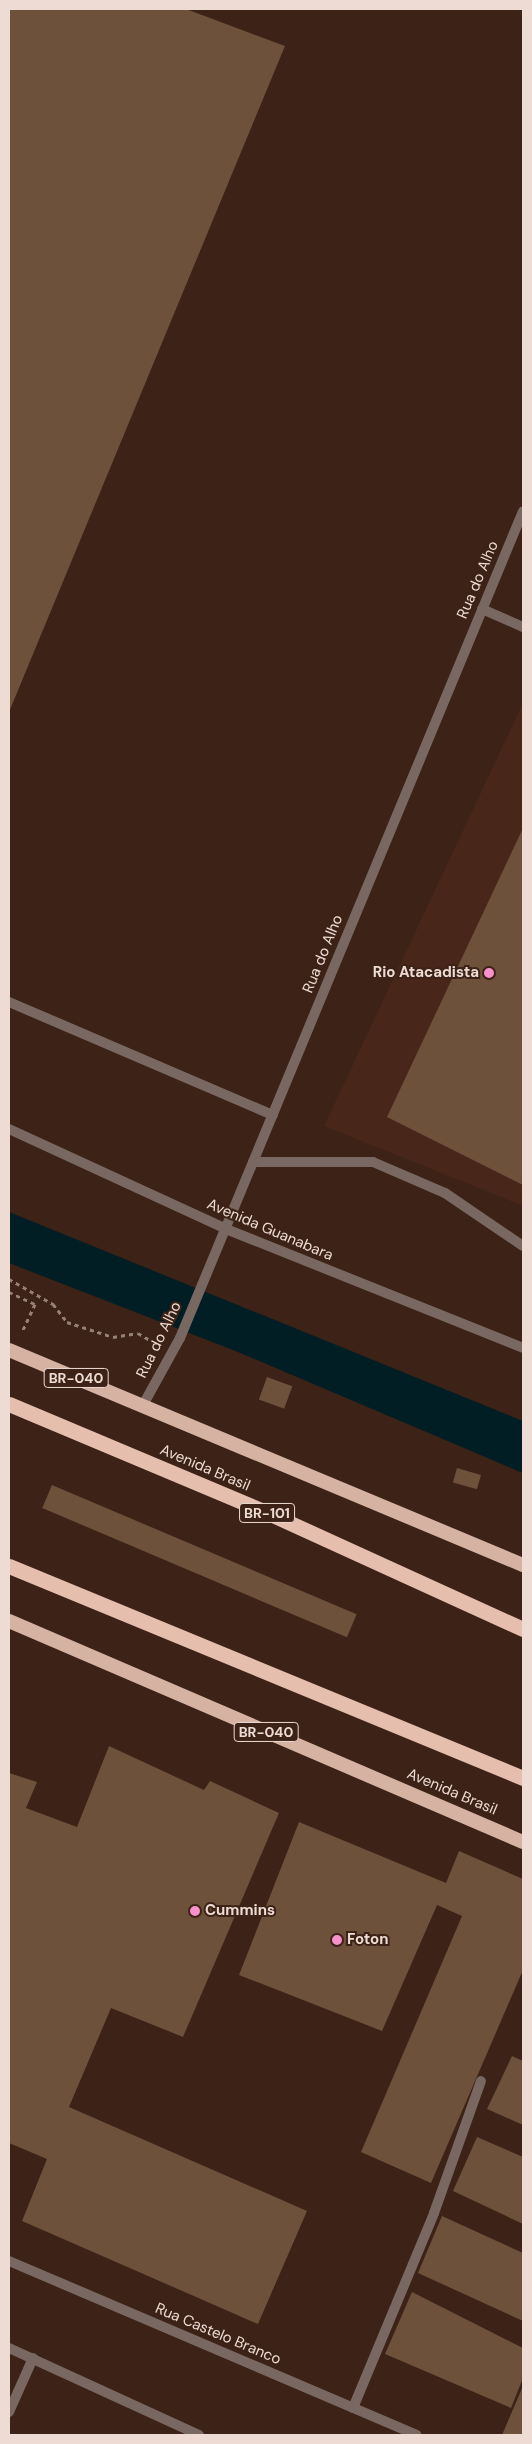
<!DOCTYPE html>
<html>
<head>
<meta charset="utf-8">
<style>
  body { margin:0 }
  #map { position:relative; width:532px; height:2444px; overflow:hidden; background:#3c2217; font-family:"DM Sans",sans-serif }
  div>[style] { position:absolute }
  .built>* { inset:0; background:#48271a }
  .water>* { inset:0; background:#001e24 }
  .building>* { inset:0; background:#6d513b; transform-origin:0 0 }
  .path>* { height:3px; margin-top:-1.5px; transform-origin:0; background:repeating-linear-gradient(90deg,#968178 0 4px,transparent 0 8px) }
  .service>* { height:10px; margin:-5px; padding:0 5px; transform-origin:5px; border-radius:5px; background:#786861 }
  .minor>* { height:10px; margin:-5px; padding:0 5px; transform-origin:5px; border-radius:5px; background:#786861 }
  .tertiary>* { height:10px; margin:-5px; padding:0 5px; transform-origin:5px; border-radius:5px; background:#786861 }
  .trunk>* { height:14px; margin:-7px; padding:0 7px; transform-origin:7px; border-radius:7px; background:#d6b2a3 }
  .motorway>* { height:15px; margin:-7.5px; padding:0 7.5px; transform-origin:7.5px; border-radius:7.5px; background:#e5beae }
  .dots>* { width:14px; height:14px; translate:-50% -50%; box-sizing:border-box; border:2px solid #3c2217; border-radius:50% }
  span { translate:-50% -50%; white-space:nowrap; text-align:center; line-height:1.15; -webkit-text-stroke:4px #3c2217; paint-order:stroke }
  .shield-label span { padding:1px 4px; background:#3c2217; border:1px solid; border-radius:4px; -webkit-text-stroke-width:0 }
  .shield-label { font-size:14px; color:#eddbd4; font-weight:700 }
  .street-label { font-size:15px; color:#eddbd4 }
  .poi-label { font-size:15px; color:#eddbd4; font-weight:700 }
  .right { translate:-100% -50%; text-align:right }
  .left { translate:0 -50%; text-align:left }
  .frame { position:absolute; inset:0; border:10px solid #eddbd4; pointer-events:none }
</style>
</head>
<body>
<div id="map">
  <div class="built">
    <i style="clip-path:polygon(523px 703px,523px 1206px,324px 1126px)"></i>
  </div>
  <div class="water">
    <i style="clip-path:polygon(9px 1212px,523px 1421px,523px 1473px,238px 1352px,9px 1263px)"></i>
  </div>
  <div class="building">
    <i style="clip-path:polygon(9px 9px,186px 9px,285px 46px,9px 712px)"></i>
    <i style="clip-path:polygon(523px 828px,523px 1185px,387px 1117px)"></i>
    <i style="left:267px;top:1377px;width:27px;height:24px;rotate:20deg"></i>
    <i style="left:457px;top:1468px;width:25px;height:15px;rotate:16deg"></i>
    <i style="left:52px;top:1485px;width:331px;height:25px;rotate:23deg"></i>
    <i style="clip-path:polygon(109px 1746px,204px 1790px,210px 1781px,279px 1813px,183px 2037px,111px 2008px,69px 2107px,307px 2211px,258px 2324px,22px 2221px,47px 2159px,9px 2143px,9px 1773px,37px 1782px,26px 1808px,77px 1827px)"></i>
    <i style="clip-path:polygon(299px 1822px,446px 1883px,459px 1851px,523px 1879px,523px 1970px,431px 2183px,361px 2152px,462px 1916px,437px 1905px,382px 2031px,239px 1975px)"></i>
    <i style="clip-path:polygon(512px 2056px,523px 2061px,523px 2125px,487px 2109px)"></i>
    <i style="clip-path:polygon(477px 2137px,523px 2157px,523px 2224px,453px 2191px)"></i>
    <i style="clip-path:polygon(442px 2216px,523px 2253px,523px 2321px,418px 2273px)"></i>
    <i style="clip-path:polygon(412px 2292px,523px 2348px,523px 2378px,511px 2408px,385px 2354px)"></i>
    <i style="clip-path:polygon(523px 2386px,523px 2435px,502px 2435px)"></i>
  </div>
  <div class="path">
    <i style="left:9px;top:1279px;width:51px;rotate:29.6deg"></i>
    <i style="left:53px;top:1304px;width:23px;rotate:52deg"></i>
    <i style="left:67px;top:1322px;width:48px;rotate:18.1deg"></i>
    <i style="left:113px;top:1337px;width:25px;rotate:-9deg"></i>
    <i style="left:138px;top:1333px;width:17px;rotate:31deg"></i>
    <i style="left:9px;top:1292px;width:29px;rotate:25deg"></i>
    <i style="left:35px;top:1304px;width:29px;rotate:115deg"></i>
  </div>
  <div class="service">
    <i style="left:9px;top:1002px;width:287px;rotate:23.2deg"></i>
  </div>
  <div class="minor">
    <i style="left:482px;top:609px;width:45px;rotate:23.7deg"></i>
    <i style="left:253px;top:1162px;width:120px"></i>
    <i style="left:373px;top:1162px;width:78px;rotate:23.3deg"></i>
    <i style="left:445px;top:1193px;width:94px;rotate:34.2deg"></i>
    <i style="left:143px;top:1405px;width:77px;rotate:-61.1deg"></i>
    <i style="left:180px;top:1338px;width:895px;rotate:-67.47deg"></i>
    <i style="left:9px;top:2261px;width:443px;rotate:23.1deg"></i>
    <i style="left:9px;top:2348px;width:209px;rotate:24.6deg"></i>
    <i style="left:353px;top:2408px;width:211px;rotate:-67.4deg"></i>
    <i style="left:434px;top:2213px;width:140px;rotate:-70.4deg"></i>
    <i style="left:9px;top:2412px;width:59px;rotate:-66deg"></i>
  </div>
  <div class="tertiary">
    <i style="left:9px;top:1129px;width:239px;rotate:24.7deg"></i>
    <i style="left:226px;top:1229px;width:320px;rotate:21.8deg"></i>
  </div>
  <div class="trunk">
    <i style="left:9px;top:1350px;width:557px;rotate:22.7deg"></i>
    <i style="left:9px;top:1621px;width:559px;rotate:23.27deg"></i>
  </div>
  <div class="motorway">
    <i style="left:9px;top:1404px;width:279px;rotate:22.8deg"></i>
    <i style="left:266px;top:1512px;width:282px;rotate:24.5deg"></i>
    <i style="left:9px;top:1566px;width:556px;rotate:22.41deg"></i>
  </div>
  <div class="dots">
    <i style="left:489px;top:973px;background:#f890cc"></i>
    <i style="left:195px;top:1911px;background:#f890cc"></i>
    <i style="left:337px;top:1940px;background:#f890cc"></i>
  </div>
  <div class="shield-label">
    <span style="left:76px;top:1378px">BR-040</span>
    <span style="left:267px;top:1513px">BR-101</span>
    <span style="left:266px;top:1732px">BR-040</span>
  </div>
  <div class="street-label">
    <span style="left:478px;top:580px;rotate:-67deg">Rua do Alho</span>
    <span style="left:323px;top:954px;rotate:-68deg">Rua do Alho</span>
    <span style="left:270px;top:1230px;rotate:23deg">Avenida Guanabara</span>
    <span style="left:159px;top:1340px;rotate:-64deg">Rua do Alho</span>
    <span style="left:205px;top:1468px;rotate:23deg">Avenida Brasil</span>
    <span style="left:452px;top:1792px;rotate:23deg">Avenida Brasil</span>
    <span style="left:218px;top:2334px;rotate:23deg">Rua Castelo Branco</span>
  </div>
  <div class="poi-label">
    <span class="right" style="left:479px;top:973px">Rio Atacadista</span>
    <span class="left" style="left:205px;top:1911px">Cummins</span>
    <span class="left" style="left:347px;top:1940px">Foton</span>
  </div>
  <div class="frame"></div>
</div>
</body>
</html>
